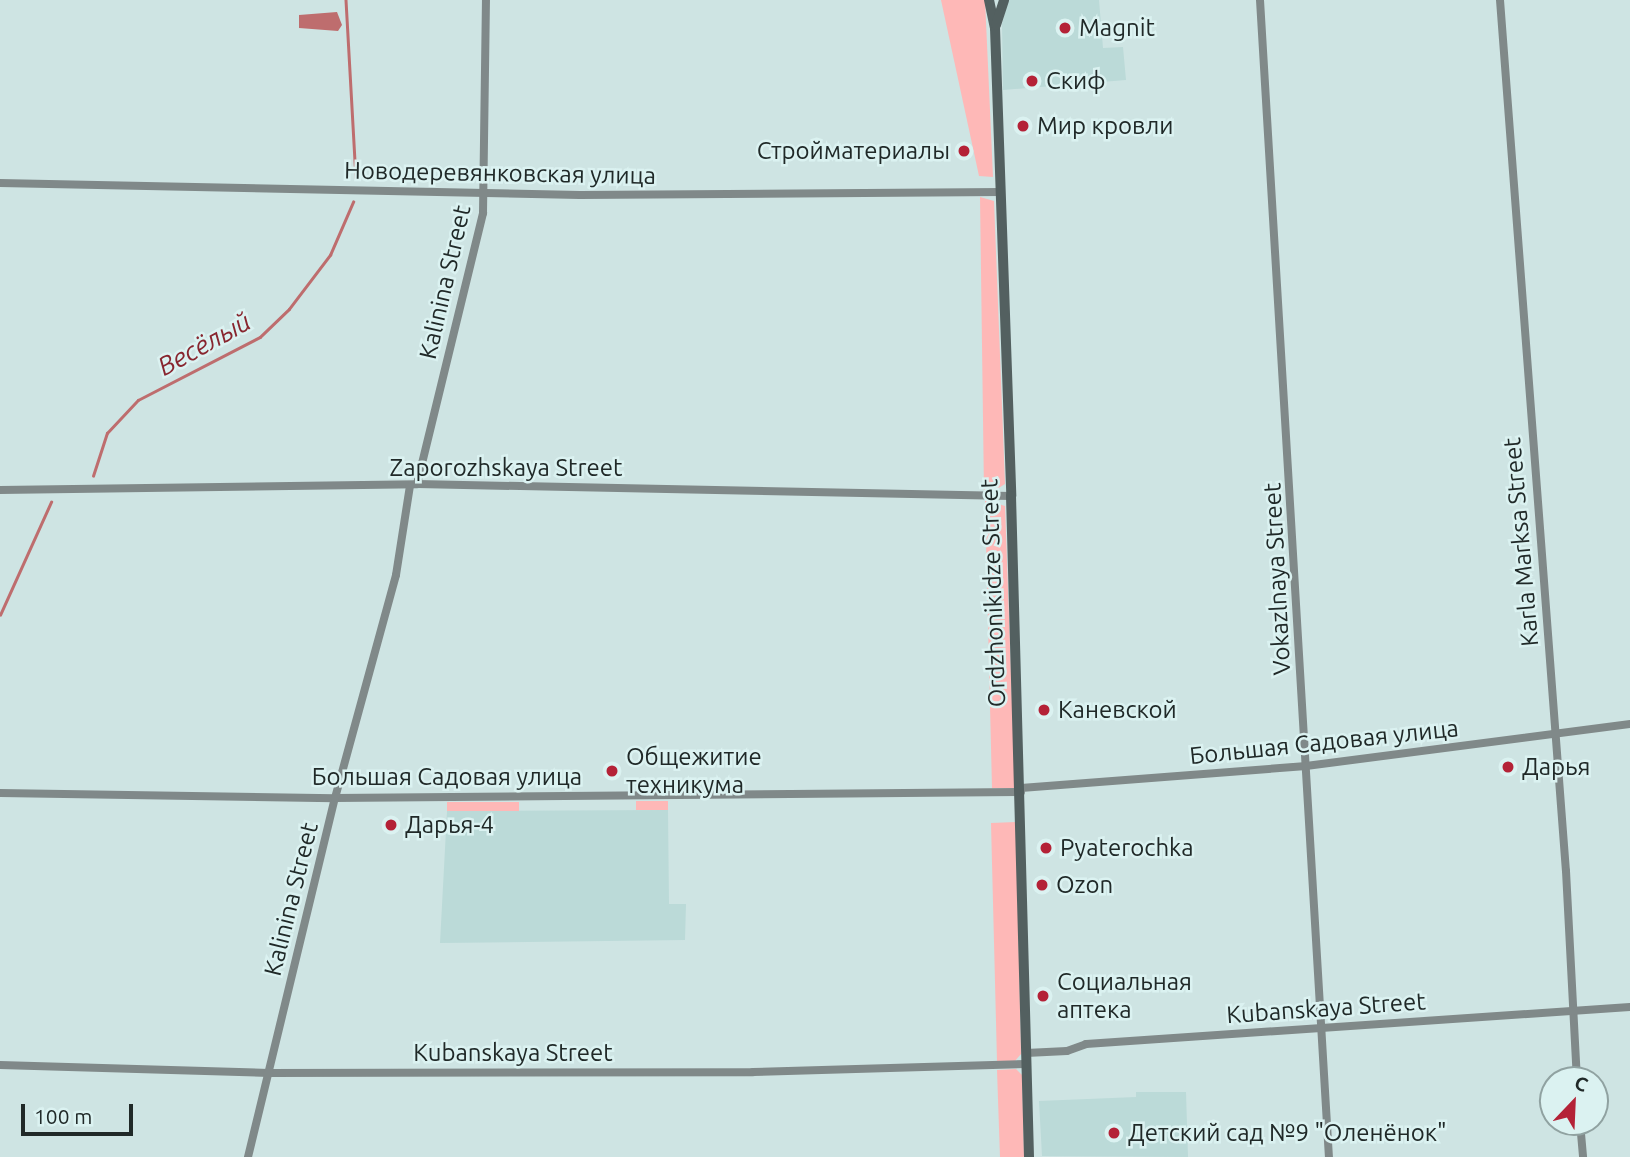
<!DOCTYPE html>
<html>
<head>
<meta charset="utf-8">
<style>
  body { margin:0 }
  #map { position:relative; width:1630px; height:1157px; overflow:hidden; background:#cee4e3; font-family:Ubuntu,sans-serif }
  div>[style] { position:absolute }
  .built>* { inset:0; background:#bbdad8 }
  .green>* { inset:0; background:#feb8b7; transform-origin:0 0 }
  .water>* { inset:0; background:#be6d6e }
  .stream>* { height:2.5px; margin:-1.25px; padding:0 1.25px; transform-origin:1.25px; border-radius:1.25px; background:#be6d6e }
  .street>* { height:8px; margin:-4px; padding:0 4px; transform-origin:4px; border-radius:4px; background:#808989 }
  .secondary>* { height:10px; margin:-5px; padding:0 5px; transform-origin:5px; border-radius:5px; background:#536060 }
  .dots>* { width:19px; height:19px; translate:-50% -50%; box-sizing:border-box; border:4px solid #dbf2f1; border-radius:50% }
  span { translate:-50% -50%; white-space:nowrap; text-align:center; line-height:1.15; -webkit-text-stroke:5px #dbf2f1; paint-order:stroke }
  .poi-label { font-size:24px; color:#202928 }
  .left { translate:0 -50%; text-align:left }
  .right { translate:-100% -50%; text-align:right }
  .street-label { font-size:24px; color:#202928 }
  .water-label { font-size:26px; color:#88262f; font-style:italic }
  .north { position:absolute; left:1539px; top:1066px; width:70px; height:70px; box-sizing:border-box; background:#dbf2f1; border:2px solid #90a2a1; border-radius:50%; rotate:23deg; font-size:19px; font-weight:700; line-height:28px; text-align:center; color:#202928 }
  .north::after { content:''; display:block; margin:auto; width:24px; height:32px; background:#b42237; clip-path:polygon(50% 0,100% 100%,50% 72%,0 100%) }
  .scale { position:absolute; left:21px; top:1104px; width:112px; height:32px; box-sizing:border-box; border:4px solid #202928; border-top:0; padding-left:9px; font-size:21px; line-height:24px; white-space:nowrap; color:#202928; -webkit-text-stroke:5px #dbf2f1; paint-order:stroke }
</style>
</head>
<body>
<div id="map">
  <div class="built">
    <i style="clip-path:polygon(1008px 0,1099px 0,1103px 48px,1123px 47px,1126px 80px,1003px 90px,1002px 24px)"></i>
    <i style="clip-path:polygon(668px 810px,669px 904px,686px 904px,685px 940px,440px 943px,447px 811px)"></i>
    <i style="clip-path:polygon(1136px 1092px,1186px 1092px,1188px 1157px,1042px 1156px,1039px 1101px,1136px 1097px)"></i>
  </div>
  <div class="green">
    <i style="clip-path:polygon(941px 0,985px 0,993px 177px,979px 176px)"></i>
    <i style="clip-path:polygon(980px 197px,994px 201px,1005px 484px,992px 492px,984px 492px)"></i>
    <i style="clip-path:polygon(985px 500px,1005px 506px,1015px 788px,992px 788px)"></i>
    <i style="left:636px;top:801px;width:32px;height:9px"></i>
    <i style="left:447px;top:802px;width:72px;height:9px"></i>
    <i style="clip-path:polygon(1016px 822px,1021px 1054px,1015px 1061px,997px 1061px,991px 823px)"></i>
    <i style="clip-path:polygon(1016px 1069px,1022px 1075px,1024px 1157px,1000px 1157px,997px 1070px)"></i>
  </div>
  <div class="water">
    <i style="clip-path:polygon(337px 12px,342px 25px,338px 31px,299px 28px,299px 15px)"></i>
  </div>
  <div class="stream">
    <i style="left:346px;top:0;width:178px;rotate:86.8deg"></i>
    <i style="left:93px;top:476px;width:45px;rotate:-72deg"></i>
    <i style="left:107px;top:433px;width:45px;rotate:-46.8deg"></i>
    <i style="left:138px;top:400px;width:137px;rotate:-27.3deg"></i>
    <i style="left:260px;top:337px;width:40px;rotate:-44deg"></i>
    <i style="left:289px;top:309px;width:68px;rotate:-52.8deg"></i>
    <i style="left:330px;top:255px;width:58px;rotate:-66.5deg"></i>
    <i style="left:0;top:615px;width:124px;rotate:-65.7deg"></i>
  </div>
  <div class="street">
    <i style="left:1260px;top:0;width:1159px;rotate:86.59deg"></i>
    <i style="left:1500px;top:0;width:873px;rotate:85.67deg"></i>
    <i style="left:1566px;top:871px;width:209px;rotate:87deg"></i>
    <i style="left:0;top:183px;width:580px;rotate:1.19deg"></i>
    <i style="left:580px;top:195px;width:421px;rotate:-0.4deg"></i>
    <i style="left:417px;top:484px;width:279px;rotate:-76.3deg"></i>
    <i style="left:483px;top:213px;width:213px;rotate:-89.2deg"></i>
    <i style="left:0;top:490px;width:417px;rotate:-0.8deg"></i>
    <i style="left:417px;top:484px;width:594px;rotate:1.16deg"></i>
    <i style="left:1021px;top:788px;width:286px;rotate:-4.4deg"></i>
    <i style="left:1306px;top:766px;width:327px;rotate:-7.4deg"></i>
    <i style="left:0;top:793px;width:335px;rotate:0.9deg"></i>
    <i style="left:335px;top:798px;width:686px;rotate:-0.5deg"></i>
    <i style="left:1026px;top:1053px;width:41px;rotate:-2.8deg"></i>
    <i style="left:1067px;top:1051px;width:20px;rotate:-20deg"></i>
    <i style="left:1086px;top:1044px;width:545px;rotate:-3.89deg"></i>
    <i style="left:0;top:1065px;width:269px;rotate:1.7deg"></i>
    <i style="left:269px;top:1073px;width:484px;rotate:-0.1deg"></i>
    <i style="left:753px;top:1072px;width:273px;rotate:-1.7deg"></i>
    <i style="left:1580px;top:1122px;width:35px;rotate:85deg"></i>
    <i style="left:248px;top:1157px;width:369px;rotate:-76.4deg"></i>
    <i style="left:335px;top:798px;width:231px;rotate:-74.7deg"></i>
    <i style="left:396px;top:575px;width:90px;rotate:-81.1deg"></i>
  </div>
  <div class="secondary">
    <i style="left:989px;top:0;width:29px;rotate:78deg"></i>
    <i style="left:995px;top:28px;width:468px;rotate:88deg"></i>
    <i style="left:1011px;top:496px;width:661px;rotate:88.44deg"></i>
    <i style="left:996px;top:25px;width:26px;rotate:-72deg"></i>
  </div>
  <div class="dots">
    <i style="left:1065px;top:28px;background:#b42237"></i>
    <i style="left:1032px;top:81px;background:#b42237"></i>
    <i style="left:1023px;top:126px;background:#b42237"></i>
    <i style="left:964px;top:151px;background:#b42237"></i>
    <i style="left:1044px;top:710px;background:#b42237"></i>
    <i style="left:1508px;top:767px;background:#b42237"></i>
    <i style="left:612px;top:771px;background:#b42237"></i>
    <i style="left:391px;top:825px;background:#b42237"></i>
    <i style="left:1046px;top:848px;background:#b42237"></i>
    <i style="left:1042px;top:885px;background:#b42237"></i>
    <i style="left:1043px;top:996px;background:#b42237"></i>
    <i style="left:1114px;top:1133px;background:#b42237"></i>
  </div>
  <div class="poi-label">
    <span class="left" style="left:1079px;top:28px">Magnit</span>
    <span class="left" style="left:1046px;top:81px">Скиф</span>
    <span class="left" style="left:1037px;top:126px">Мир кровли</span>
    <span class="right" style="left:950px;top:151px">Стройматериалы</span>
    <span class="left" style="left:1058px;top:710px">Каневской</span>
    <span class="left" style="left:626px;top:771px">Общежитие<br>техникума</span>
    <span class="left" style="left:1522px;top:767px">Дарья</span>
    <span class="left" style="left:405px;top:825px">Дарья-4</span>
    <span class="left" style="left:1060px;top:848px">Pyaterochka</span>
    <span class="left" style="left:1056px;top:885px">Ozon</span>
    <span class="left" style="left:1057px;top:996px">Социальная<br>аптека</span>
    <span class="left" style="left:1128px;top:1133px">Детский сад №9 "Оленёнок"</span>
  </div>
  <div class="street-label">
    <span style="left:500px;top:173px;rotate:1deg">Новодеревянковская улица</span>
    <span style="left:445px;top:282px;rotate:-77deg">Kalinina Street</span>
    <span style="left:506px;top:468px">Zaporozhskaya Street</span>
    <span style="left:1521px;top:542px;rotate:-95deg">Karla Marksa Street</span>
    <span style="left:1277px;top:579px;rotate:-93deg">Vokazlnaya Street</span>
    <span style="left:993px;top:593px;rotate:-92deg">Ordzhonikidze Street</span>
    <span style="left:1324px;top:742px;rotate:-6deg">Большая Садовая улица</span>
    <span style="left:447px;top:777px">Большая Садовая улица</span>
    <span style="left:291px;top:899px;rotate:-76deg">Kalinina Street</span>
    <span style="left:1326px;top:1008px;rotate:-4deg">Kubanskaya Street</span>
    <span style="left:513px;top:1053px">Kubanskaya Street</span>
  </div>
  <div class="water-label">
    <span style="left:204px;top:344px;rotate:-29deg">Весёлый</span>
  </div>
  <div class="north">С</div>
  <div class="scale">100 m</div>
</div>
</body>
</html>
